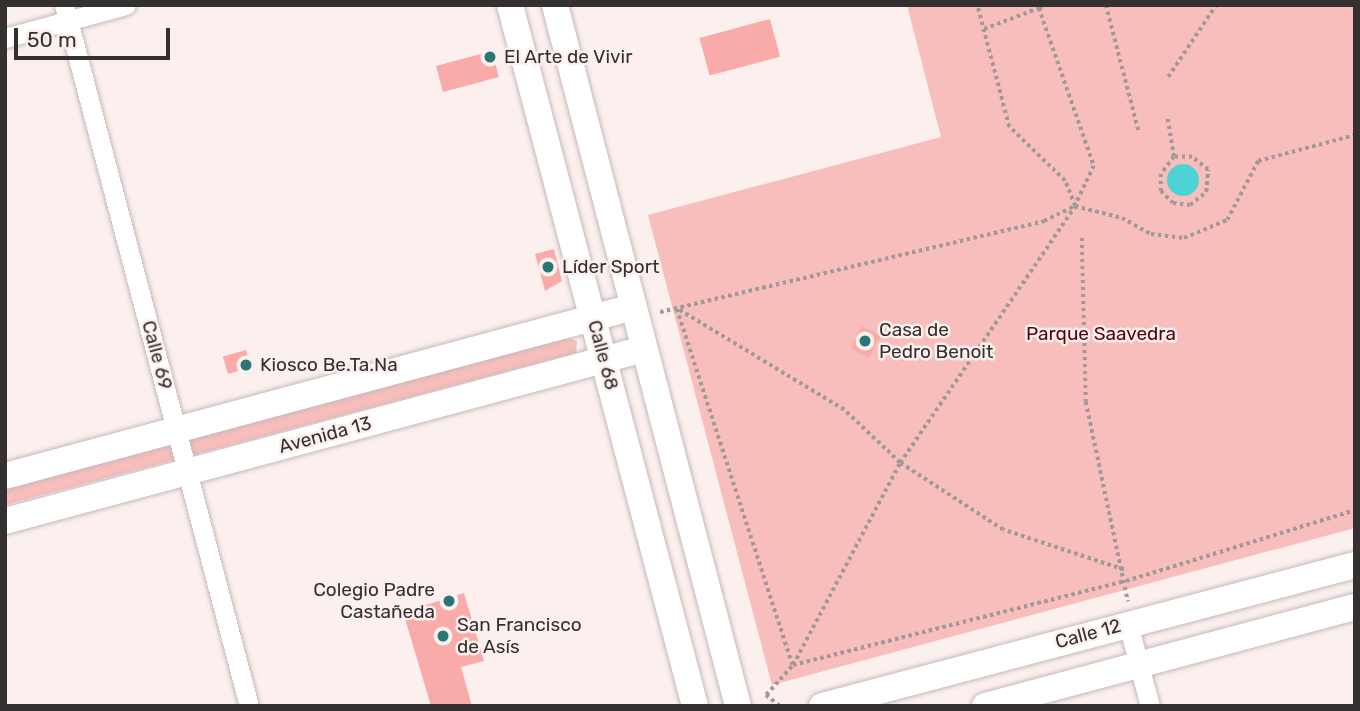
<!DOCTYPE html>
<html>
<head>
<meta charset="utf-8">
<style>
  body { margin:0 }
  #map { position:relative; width:1360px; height:711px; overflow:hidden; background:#fcf0ef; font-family:Rubik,sans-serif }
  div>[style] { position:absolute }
  .green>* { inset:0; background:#f7bebb }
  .water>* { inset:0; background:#4ed3d4 }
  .round { border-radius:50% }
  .building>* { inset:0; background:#f8aba8; transform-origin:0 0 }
  .path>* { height:3.5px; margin-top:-1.75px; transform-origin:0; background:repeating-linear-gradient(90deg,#a19998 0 3.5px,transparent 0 7px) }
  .roads { filter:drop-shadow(0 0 2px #c5b9b9) drop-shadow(0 0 2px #c5b9b9) }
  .minor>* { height:19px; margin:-9.5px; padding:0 9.5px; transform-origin:9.5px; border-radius:9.5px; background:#fff }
  .secondary>* { height:26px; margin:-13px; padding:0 13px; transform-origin:13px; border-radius:13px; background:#fff }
  .dots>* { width:19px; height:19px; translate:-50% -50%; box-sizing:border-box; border:4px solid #fcf0ef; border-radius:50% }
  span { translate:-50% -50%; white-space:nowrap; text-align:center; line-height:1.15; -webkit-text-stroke:5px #fcf0ef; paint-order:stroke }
  .poi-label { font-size:19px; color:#34302f }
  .left { translate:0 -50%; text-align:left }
  .right { translate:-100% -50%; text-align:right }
  .park-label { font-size:19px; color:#56000c }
  .street-label { font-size:19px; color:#34302f }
  .frame { position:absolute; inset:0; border:7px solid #34302f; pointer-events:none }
  .scale { position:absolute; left:14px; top:28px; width:156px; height:32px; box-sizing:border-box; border:4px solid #34302f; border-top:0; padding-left:9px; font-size:21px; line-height:24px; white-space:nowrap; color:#34302f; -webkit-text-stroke:5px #fcf0ef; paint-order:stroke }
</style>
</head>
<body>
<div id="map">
  <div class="green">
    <i style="clip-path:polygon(907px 5px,1355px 5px,1355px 528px,772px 685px,648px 215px,941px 137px)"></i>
    <i style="clip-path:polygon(561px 336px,577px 341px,576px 353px,5px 505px,5px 485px)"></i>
  </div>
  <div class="water">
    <i class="round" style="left:1167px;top:164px;width:32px;height:32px"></i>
  </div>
  <div class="building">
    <i style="left:770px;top:19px;width:39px;height:73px;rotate:75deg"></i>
    <i style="left:492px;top:51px;width:27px;height:58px;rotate:75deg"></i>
    <i style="clip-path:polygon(554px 249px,562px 281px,545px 291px,535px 254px)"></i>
    <i style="left:862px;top:326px;width:21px;height:25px;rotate:28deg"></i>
    <i style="left:246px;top:350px;width:18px;height:24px;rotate:74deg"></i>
    <i style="clip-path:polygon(464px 593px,484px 661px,461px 667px,472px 706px,431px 706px,403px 612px)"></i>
  </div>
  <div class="path">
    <i style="left:1106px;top:5px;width:132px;rotate:75.5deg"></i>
    <i style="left:1039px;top:8px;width:8px;rotate:-23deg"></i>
    <i style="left:984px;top:29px;width:59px;rotate:-20.9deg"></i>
    <i style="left:1039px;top:8px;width:167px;rotate:70.8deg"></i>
    <i style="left:1094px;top:166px;width:44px;rotate:115.4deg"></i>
    <i style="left:1168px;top:77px;width:87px;rotate:-56.3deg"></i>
    <i style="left:1168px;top:119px;width:38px;rotate:81deg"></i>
    <i style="left:1174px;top:157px;width:21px;rotate:127deg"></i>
    <i style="left:1161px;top:174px;width:17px;rotate:90deg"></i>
    <i style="left:1161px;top:191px;width:17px;rotate:45deg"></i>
    <i style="left:1173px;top:203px;width:17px;rotate:7deg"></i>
    <i style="left:1190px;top:205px;width:21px;rotate:-39deg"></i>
    <i style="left:1206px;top:192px;width:22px;rotate:-85deg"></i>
    <i style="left:1208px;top:170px;width:21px;rotate:-141deg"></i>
    <i style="left:1192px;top:157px;width:18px;rotate:180deg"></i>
    <i style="left:1082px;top:238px;width:164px;rotate:88.6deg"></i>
    <i style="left:1086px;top:402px;width:204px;rotate:78.1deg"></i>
    <i style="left:660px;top:312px;width:395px;rotate:-13.3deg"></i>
    <i style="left:1044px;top:221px;width:34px;rotate:-26deg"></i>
    <i style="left:1075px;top:206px;width:49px;rotate:14.3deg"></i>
    <i style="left:1122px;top:218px;width:33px;rotate:29deg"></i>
    <i style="left:1151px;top:234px;width:33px;rotate:7deg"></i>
    <i style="left:1184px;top:238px;width:47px;rotate:-22.7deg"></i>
    <i style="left:1227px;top:220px;width:67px;rotate:-62.3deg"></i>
    <i style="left:1258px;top:161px;width:100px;rotate:-15deg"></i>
    <i style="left:1124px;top:570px;width:127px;rotate:-161.7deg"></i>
    <i style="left:1003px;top:530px;width:123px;rotate:-147deg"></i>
    <i style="left:900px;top:463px;width:77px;rotate:-136.6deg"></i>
    <i style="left:844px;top:410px;width:195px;rotate:-148.8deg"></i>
    <i style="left:677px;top:309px;width:374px;rotate:72deg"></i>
    <i style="left:793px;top:665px;width:343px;rotate:-14.2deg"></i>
    <i style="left:1126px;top:581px;width:240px;rotate:-17.2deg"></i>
    <i style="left:766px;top:695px;width:40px;rotate:-48deg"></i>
    <i style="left:793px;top:665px;width:229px;rotate:-62.1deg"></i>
    <i style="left:900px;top:463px;width:311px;rotate:-55.7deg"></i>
    <i style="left:1075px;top:206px;width:27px;rotate:-112deg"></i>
    <i style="left:1065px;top:181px;width:78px;rotate:-136deg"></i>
    <i style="left:1009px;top:127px;width:126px;rotate:-104.7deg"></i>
    <i style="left:766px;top:695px;width:18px;rotate:38deg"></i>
  </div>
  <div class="roads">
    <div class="minor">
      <i style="left:64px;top:5px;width:725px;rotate:75.22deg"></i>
      <i style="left:5px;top:38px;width:125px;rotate:-15.3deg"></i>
      <i style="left:1128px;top:624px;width:85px;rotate:75deg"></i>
    </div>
    <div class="secondary">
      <i style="left:510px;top:5px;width:725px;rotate:75.22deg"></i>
      <i style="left:555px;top:5px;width:724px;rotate:75.37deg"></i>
      <i style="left:5px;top:476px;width:650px;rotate:-15.06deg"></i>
      <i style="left:5px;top:521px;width:662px;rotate:-15.07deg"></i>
      <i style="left:822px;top:706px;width:551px;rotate:-14.82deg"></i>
      <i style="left:985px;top:706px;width:383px;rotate:-15deg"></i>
    </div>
  </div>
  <div class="dots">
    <i style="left:490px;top:57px;background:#2a7575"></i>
    <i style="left:548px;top:267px;background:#2a7575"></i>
    <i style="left:865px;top:341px;background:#2a7575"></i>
    <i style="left:246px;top:365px;background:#2a7575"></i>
    <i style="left:449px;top:601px;background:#2a7575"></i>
    <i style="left:443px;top:636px;background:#2a7575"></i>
  </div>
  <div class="poi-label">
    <span class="left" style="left:504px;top:57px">El Arte de Vivir</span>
    <span class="left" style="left:562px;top:267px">Líder Sport</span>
    <span class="left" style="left:879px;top:341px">Casa de<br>Pedro Benoit</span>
    <span class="left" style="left:260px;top:365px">Kiosco Be.Ta.Na</span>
    <span class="right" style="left:435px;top:601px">Colegio Padre<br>Castañeda</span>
    <span class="left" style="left:457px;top:636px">San Francisco<br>de Asís</span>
  </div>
  <div class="park-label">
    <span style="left:1101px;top:334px">Parque Saavedra</span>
  </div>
  <div class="street-label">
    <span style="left:157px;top:355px;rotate:75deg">Calle 69</span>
    <span style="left:603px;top:355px;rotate:75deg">Calle 68</span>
    <span style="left:325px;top:435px;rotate:-15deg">Avenida 13</span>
    <span style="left:1088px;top:634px;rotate:-15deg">Calle 12</span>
  </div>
  <div class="frame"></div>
  <div class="scale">50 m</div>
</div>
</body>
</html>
